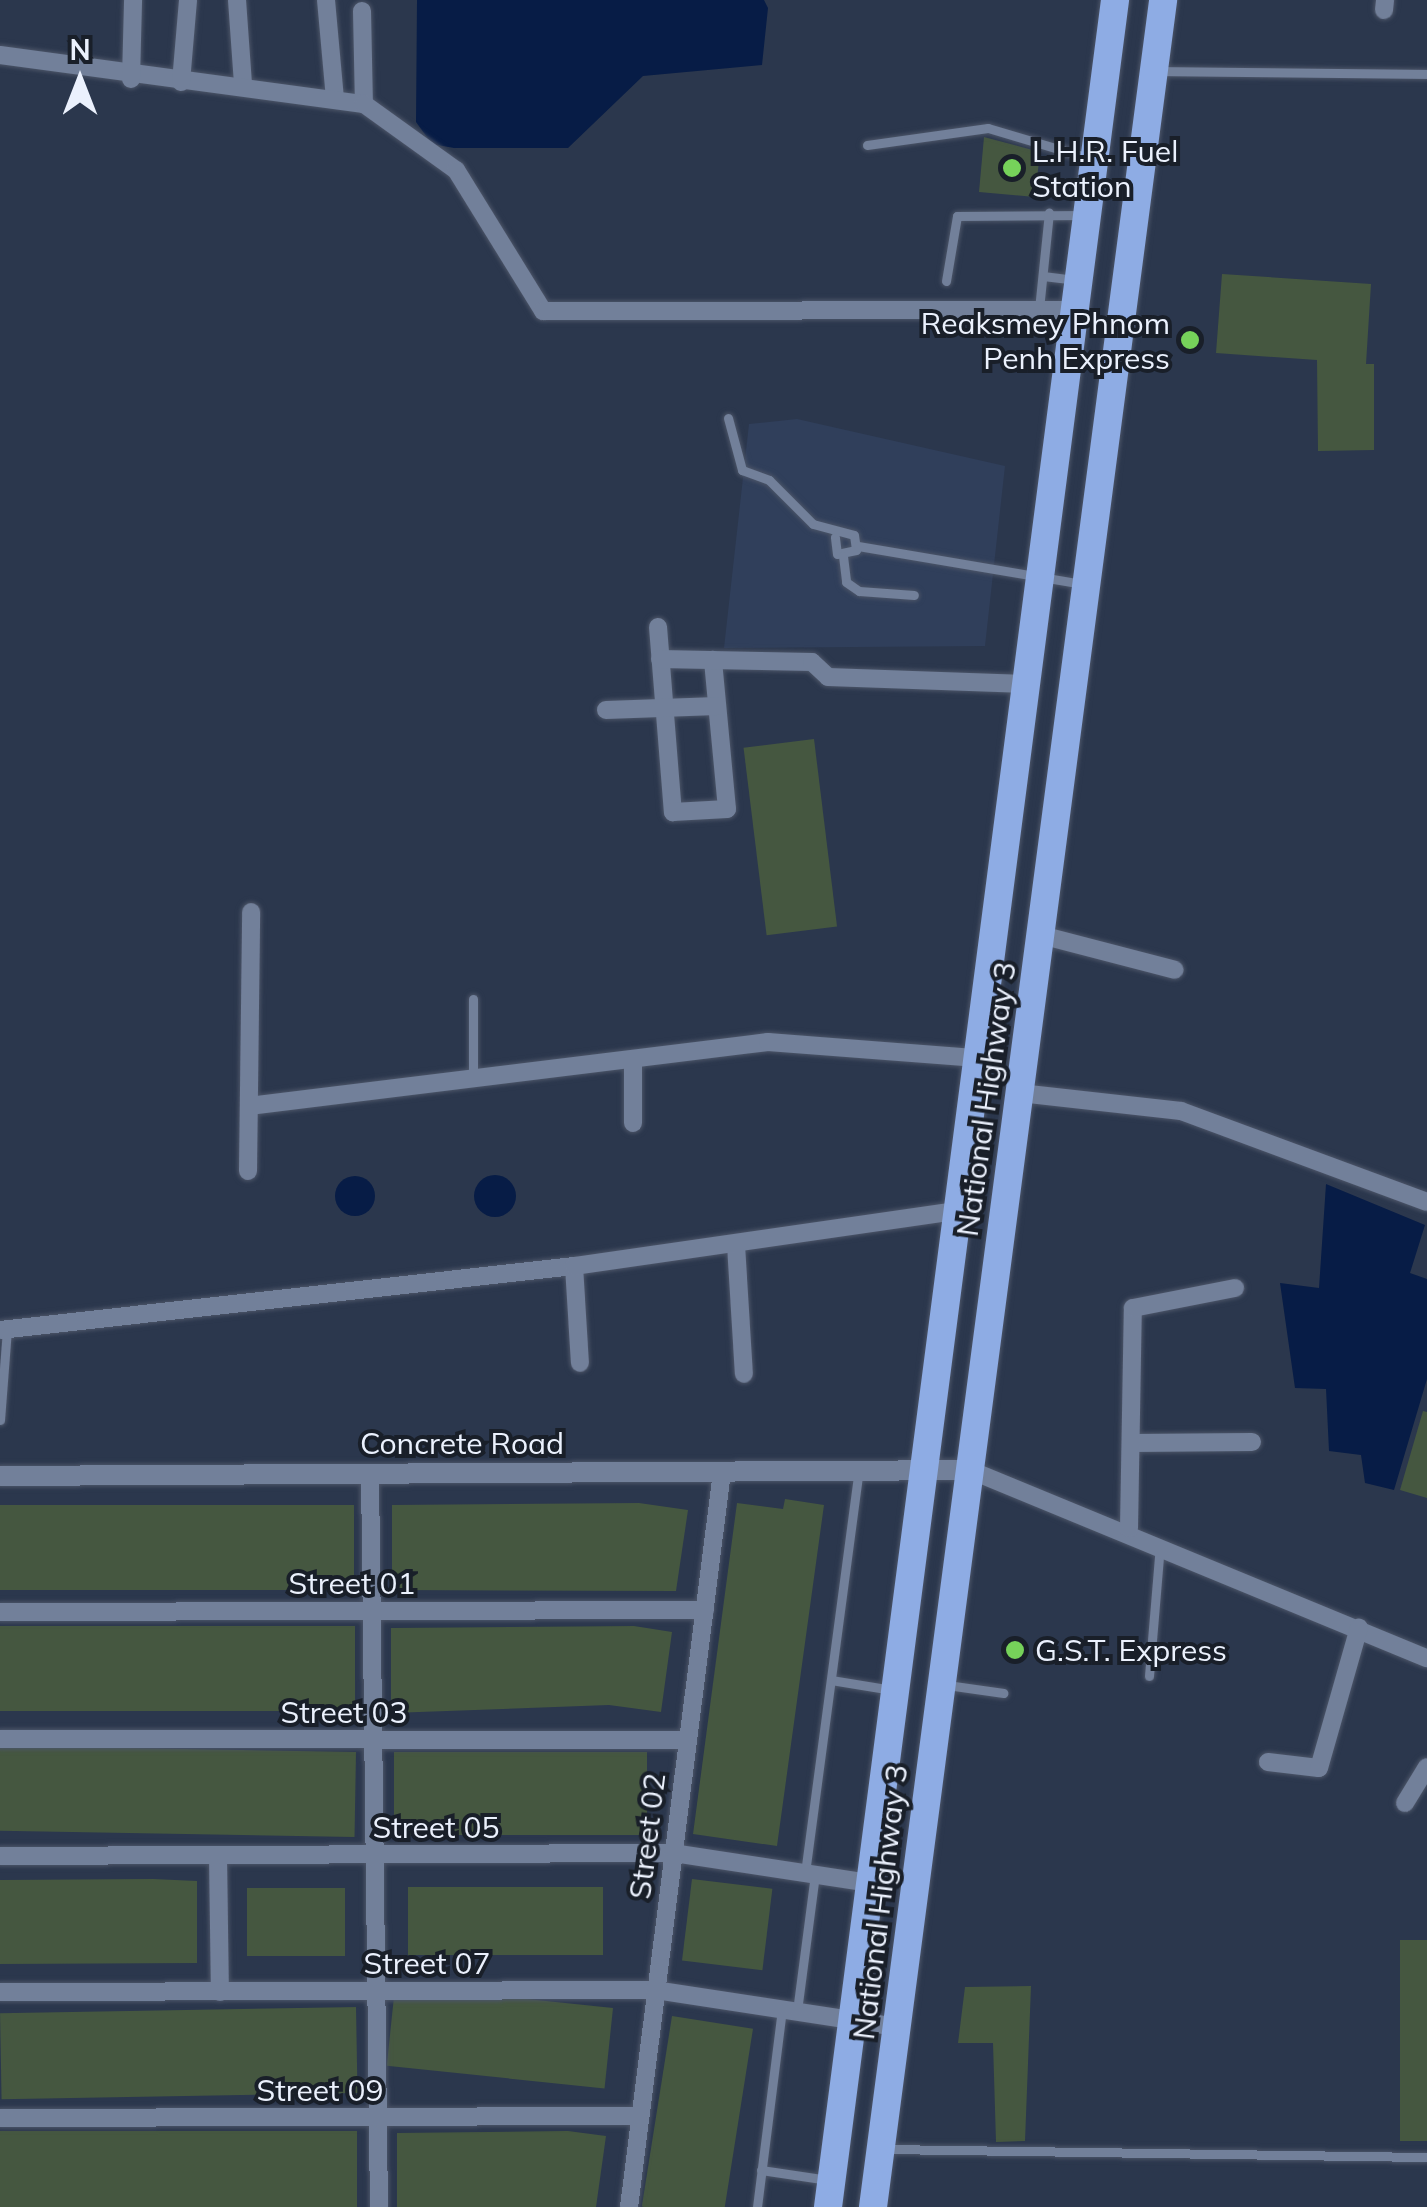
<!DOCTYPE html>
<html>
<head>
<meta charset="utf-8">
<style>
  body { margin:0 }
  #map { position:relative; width:1427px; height:2207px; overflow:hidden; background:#2b374d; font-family:Mulish,sans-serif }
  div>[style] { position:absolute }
  .built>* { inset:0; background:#303f5b }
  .water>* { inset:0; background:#071c46 }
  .round { border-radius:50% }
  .building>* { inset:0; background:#455740; transform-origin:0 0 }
  .roads { filter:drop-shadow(0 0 2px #4c5568) drop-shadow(0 0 2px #4c5568) }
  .service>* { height:9px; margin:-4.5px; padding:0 4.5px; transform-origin:4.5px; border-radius:4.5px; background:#72809a }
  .minor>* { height:18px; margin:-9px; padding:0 9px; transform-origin:9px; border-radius:9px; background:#72809a }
  .tertiary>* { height:20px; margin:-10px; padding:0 10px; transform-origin:10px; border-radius:10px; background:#72809a }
  .trunk>* { height:28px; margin:-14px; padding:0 14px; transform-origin:14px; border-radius:14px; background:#8eace4 }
  .dots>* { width:28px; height:28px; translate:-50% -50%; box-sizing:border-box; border:5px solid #191f29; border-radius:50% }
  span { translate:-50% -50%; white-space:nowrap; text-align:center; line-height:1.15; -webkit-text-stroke:8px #191f29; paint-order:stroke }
  .poi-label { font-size:30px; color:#ebf1fd }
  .left { translate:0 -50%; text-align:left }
  .right { translate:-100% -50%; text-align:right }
  .street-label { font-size:30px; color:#ebf1fd }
  .north { position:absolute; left:30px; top:30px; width:100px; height:100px; -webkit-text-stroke:8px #191f29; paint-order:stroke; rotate:0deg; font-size:28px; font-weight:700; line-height:40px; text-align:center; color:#ebf1fd }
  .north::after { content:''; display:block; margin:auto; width:35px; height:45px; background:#ebf1fd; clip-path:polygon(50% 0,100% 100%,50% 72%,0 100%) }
</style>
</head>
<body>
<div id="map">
  <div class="built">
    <i style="clip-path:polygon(797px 419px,1005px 466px,985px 646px,724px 648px,749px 424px)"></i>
  </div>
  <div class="water">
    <i style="clip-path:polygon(417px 0,764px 0,768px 8px,762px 65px,643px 76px,568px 148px,454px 148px,432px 144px,416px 122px)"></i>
    <i class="round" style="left:474px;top:1175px;width:42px;height:42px"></i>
    <i class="round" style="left:335px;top:1176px;width:40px;height:40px"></i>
    <i style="clip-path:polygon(1326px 1184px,1425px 1225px,1410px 1273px,1427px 1279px,1427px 1379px,1394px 1490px,1365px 1483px,1361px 1455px,1329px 1451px,1326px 1389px,1295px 1388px,1280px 1283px,1319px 1288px)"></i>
  </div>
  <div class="building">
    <i style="clip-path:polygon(984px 137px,1040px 152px,1035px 197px,979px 192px)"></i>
    <i style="clip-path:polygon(1222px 274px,1371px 284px,1366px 364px,1374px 364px,1374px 450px,1318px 451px,1317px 360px,1216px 353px)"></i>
    <i style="left:814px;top:739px;width:189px;height:71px;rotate:83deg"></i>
    <i style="clip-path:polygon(1423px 1411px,1427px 1412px,1427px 1498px,1400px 1490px)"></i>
    <i style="clip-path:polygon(785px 1499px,824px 1505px,777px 1846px,693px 1834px,737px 1503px,783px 1509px)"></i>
    <i style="clip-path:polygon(639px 1503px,688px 1510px,676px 1591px,392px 1590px,392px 1505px)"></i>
    <i style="left:354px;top:1505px;width:85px;height:354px;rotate:90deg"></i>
    <i style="left:355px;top:1626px;width:85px;height:355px;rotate:90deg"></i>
    <i style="clip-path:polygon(634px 1626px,672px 1632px,661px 1712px,609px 1705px,391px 1713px,391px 1628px)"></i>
    <i style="left:356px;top:1752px;width:85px;height:356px;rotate:91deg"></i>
    <i style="left:394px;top:1752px;width:253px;height:83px"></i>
    <i style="clip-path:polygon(153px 1879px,197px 1881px,197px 1963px,0 1964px,0 1880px)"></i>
    <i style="left:692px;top:1879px;width:81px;height:82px;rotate:7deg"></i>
    <i style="left:603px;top:1887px;width:68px;height:195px;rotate:90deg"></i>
    <i style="left:345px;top:1888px;width:68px;height:98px;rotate:90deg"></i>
    <i style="left:1400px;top:1940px;width:27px;height:201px"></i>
    <i style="clip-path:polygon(1031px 1986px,1025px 2141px,996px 2142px,993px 2043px,958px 2043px,965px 1987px)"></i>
    <i style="left:356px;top:2007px;width:86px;height:356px;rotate:89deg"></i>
    <i style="left:613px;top:2008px;width:81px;height:219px;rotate:96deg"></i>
    <i style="left:672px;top:2016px;width:82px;height:193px;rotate:9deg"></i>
    <i style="left:357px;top:2131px;width:76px;height:357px;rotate:90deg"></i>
    <i style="clip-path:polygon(568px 2131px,606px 2136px,596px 2207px,397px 2207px,397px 2133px)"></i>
  </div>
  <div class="roads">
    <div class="service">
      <i style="left:1156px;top:71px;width:271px;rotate:0.6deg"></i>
      <i style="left:867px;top:145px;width:122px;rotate:-8deg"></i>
      <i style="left:988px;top:128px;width:109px;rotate:16.6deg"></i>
      <i style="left:1043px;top:276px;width:32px;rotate:7deg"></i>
      <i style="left:946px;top:281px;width:66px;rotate:-80.4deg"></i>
      <i style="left:957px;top:216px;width:128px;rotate:-0.4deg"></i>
      <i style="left:1039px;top:309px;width:97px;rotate:-84.1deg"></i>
      <i style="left:728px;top:418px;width:54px;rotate:74.9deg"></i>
      <i style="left:742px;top:470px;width:29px;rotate:20deg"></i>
      <i style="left:769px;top:480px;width:62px;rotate:45deg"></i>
      <i style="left:813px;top:524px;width:42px;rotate:15deg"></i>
      <i style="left:854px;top:535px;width:15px;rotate:82deg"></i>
      <i style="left:856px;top:550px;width:19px;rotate:168deg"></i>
      <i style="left:837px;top:554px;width:17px;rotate:-97deg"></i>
      <i style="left:858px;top:546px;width:227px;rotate:9.6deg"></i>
      <i style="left:843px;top:556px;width:26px;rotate:83deg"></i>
      <i style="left:846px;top:582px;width:16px;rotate:35deg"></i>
      <i style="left:859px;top:591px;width:55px;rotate:4.2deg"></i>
      <i style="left:473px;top:999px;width:81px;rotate:90deg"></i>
      <i style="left:0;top:1420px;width:91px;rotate:-85.6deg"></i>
      <i style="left:1149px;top:1676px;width:131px;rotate:-85.2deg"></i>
      <i style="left:831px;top:1680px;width:62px;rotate:9.3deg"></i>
      <i style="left:947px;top:1685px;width:57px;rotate:8.1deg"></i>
      <i style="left:805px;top:1873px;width:407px;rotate:-82.4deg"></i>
      <i style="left:797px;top:2011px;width:137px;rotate:-82.5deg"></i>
      <i style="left:885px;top:2149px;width:542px;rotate:0.85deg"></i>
      <i style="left:761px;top:2170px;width:68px;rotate:8.5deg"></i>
      <i style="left:757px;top:2207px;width:199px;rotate:-82.8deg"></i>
    </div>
    <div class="minor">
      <i style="left:237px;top:0;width:84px;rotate:85.9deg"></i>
      <i style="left:326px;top:0;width:99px;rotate:84.8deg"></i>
      <i style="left:1384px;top:10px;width:10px;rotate:-84deg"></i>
      <i style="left:362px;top:11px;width:93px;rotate:88.8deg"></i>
      <i style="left:0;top:55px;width:367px;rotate:7.7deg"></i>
      <i style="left:364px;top:104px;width:113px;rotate:35.7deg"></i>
      <i style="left:456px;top:170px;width:166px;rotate:58.3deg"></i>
      <i style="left:543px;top:311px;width:532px;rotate:-0.11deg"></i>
      <i style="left:131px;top:79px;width:79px;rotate:-88.5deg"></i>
      <i style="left:181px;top:82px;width:82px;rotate:-85.1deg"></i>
      <i style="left:658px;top:627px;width:186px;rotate:85.4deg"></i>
      <i style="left:673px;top:812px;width:54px;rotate:-3.2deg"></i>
      <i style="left:727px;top:809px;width:150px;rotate:-95.4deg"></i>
      <i style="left:660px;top:659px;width:152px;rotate:1.1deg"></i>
      <i style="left:812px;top:662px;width:22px;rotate:43deg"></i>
      <i style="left:828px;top:677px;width:198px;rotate:2deg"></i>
      <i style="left:606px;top:710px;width:111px;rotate:-2.1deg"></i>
      <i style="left:1041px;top:935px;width:138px;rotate:14.6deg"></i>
      <i style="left:1020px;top:1093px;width:162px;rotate:6.4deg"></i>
      <i style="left:1181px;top:1111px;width:262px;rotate:20.3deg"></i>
      <i style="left:249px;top:1106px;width:523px;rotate:-7.03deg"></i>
      <i style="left:768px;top:1042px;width:210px;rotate:4.4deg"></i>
      <i style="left:633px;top:1123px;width:63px;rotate:-90deg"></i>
      <i style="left:248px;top:1171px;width:259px;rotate:-89.3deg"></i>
      <i style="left:736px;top:1245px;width:129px;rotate:86.5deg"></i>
      <i style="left:574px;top:1266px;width:97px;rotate:86.5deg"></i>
      <i style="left:0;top:1330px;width:578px;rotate:-6.36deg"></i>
      <i style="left:574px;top:1266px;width:388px;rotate:-8.2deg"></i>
      <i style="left:1132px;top:1443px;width:120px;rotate:-0.5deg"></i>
      <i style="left:970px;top:1470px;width:494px;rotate:22.4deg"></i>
      <i style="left:370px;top:1473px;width:734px;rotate:89.3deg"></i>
      <i style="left:1129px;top:1528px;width:220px;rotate:-89deg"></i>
      <i style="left:1133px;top:1308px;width:104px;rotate:-11.1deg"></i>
      <i style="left:0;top:1612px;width:705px;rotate:-0.16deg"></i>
      <i style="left:0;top:1739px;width:688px;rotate:0.08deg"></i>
      <i style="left:1268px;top:1762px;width:51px;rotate:6.7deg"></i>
      <i style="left:1319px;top:1768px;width:146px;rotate:-74.1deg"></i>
      <i style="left:1405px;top:1803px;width:42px;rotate:-58.6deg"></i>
      <i style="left:218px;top:1855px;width:137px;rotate:89.2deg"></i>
      <i style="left:0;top:1856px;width:673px;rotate:-0.26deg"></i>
      <i style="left:673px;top:1853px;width:199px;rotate:8.7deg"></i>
      <i style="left:0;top:1992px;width:655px;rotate:-0.17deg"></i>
      <i style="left:655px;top:1990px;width:244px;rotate:8.7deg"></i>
      <i style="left:0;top:2118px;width:640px;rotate:-0.18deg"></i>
      <i style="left:629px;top:2207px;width:741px;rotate:-82.79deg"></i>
    </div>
    <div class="tertiary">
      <i style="left:0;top:1476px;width:970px;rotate:-0.35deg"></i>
    </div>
    <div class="trunk">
      <i style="left:828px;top:2207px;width:2226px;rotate:-82.59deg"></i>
      <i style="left:873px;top:2207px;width:2226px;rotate:-82.51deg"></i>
    </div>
  </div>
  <div class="dots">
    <i style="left:1012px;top:168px;background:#76d25a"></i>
    <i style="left:1190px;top:340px;background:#76d25a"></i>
    <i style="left:1015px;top:1650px;background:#76d25a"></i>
  </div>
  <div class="poi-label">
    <span class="left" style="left:1032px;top:168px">L.H.R. Fuel<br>Station</span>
    <span class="right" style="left:1170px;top:340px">Reaksmey Phnom<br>Penh Express</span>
    <span class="left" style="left:1035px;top:1650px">G.S.T. Express</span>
  </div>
  <div class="street-label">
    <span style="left:986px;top:1099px;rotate:-82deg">National Highway 3</span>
    <span style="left:462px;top:1443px">Concrete Road</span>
    <span style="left:352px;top:1583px">Street 01</span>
    <span style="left:344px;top:1712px">Street 03</span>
    <span style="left:436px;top:1827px">Street 05</span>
    <span style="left:647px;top:1836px;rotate:-83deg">Street 02</span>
    <span style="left:880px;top:1902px;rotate:-83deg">National Highway 3</span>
    <span style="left:427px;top:1963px">Street 07</span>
    <span style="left:320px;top:2090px">Street 09</span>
  </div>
  <div class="north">N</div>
</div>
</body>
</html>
